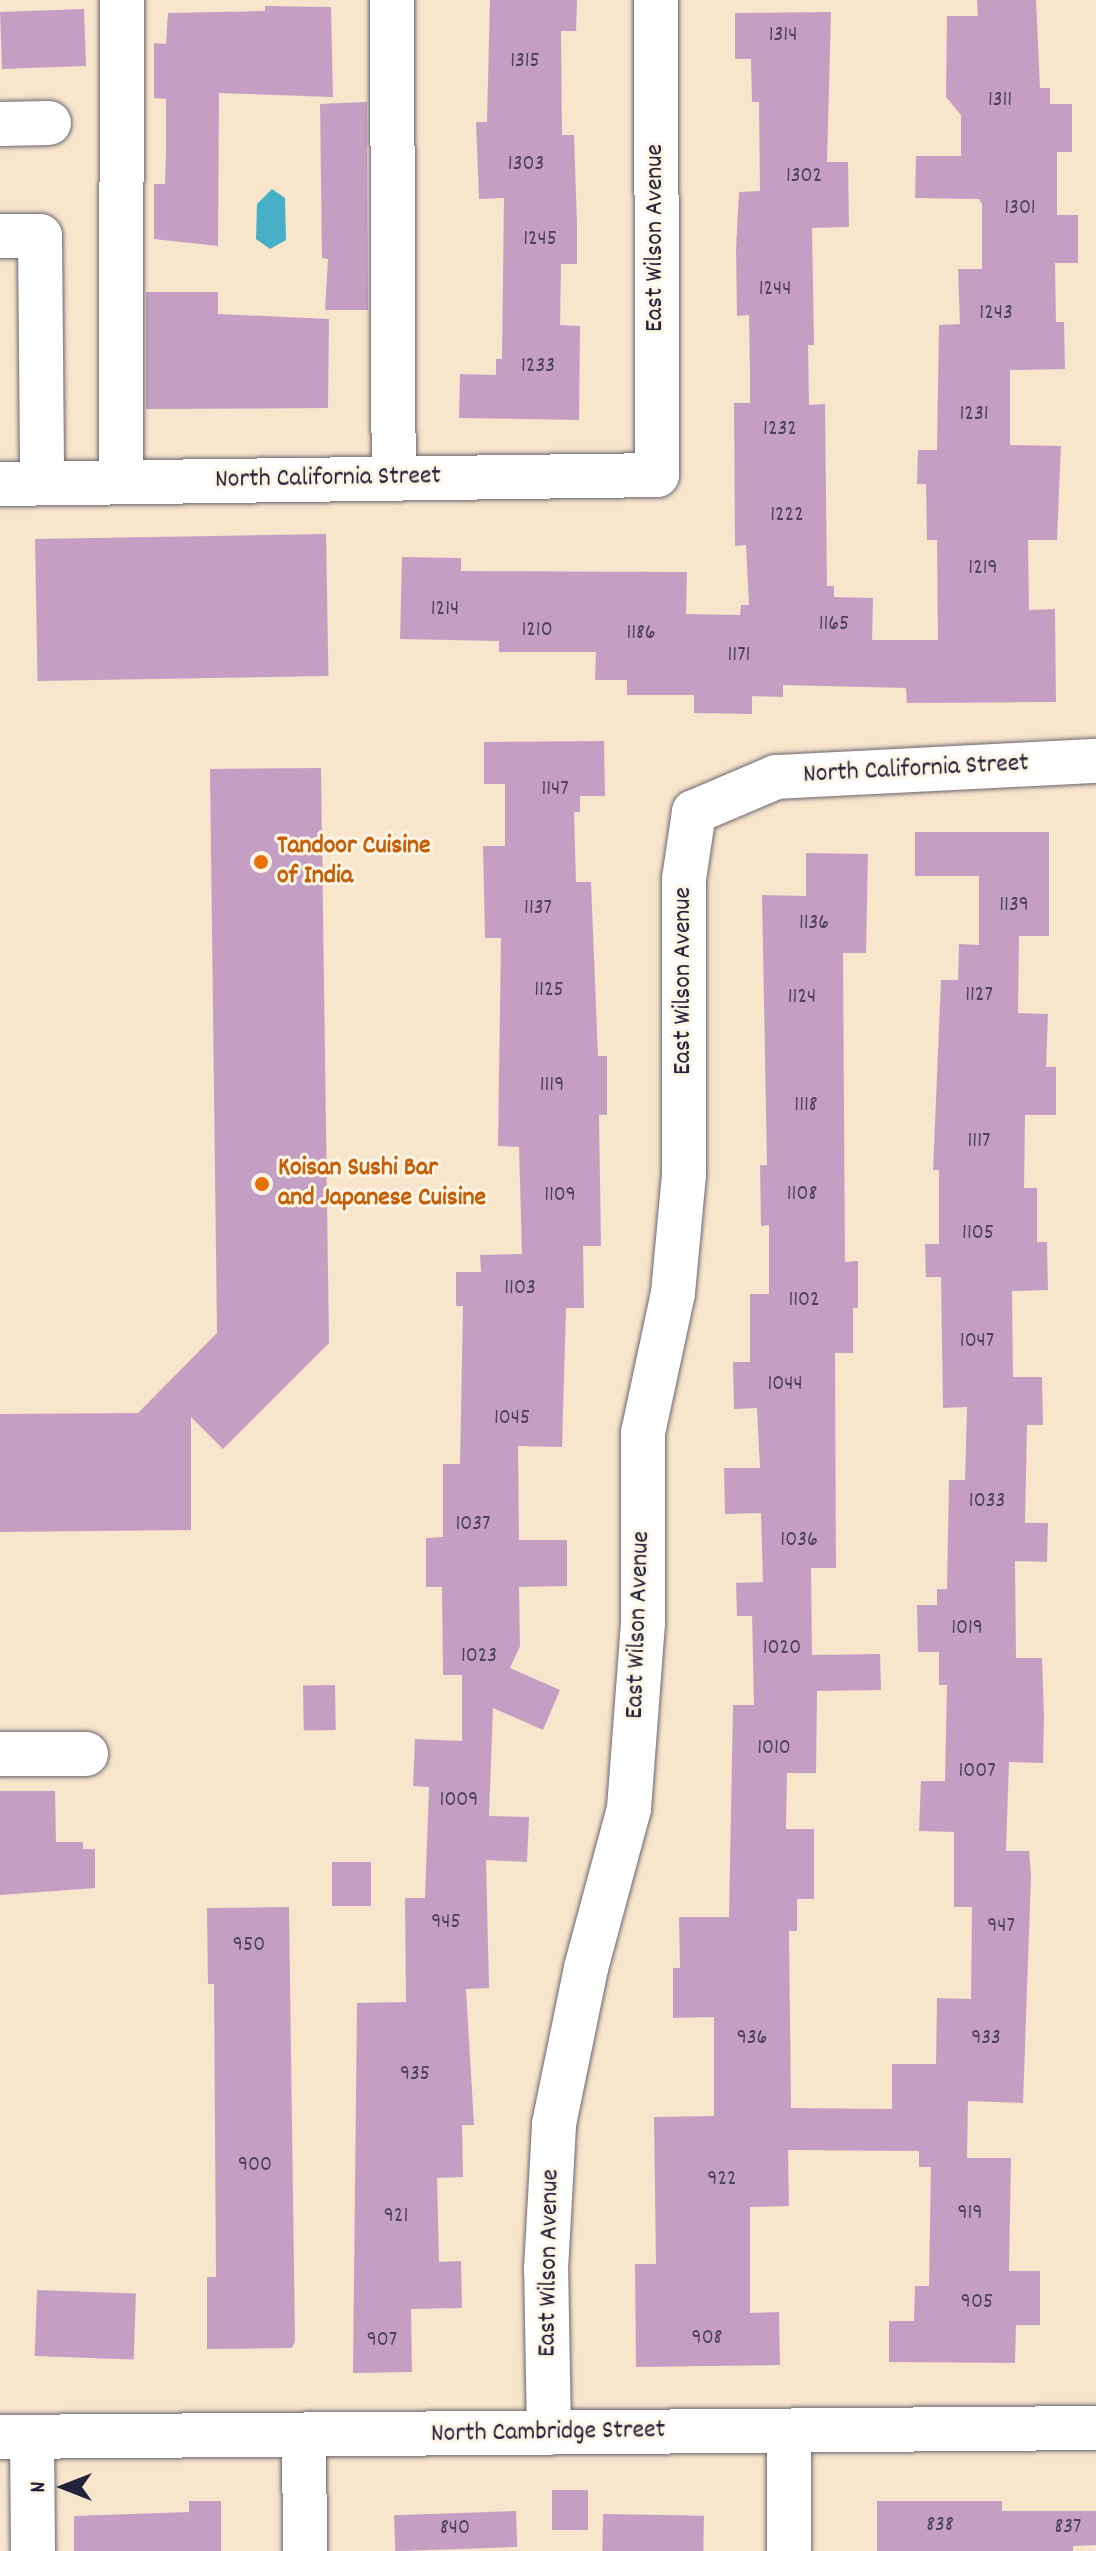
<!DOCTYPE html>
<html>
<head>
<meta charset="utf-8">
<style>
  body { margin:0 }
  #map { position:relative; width:1096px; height:2551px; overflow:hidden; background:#f7e5cc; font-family:Dekko,sans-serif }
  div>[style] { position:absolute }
  .water>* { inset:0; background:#47afc6 }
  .building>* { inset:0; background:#c59fc3; transform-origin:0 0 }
  .roads { filter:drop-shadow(0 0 2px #6d666e) drop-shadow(0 0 2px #6d666e) }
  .minor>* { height:44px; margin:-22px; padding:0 22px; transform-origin:22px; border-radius:22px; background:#fff }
  .dots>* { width:22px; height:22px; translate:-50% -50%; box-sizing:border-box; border:4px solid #fcf5e5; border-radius:50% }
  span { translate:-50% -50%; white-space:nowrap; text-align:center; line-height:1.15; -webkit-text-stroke:6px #fcf5e5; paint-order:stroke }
  .number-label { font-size:22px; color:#4b415d }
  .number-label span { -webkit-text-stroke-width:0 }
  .street-label { font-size:26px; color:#22223b }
  .food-label { font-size:26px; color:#c56008; font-weight:700 }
  .left { translate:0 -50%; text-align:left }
  .north { position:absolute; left:24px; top:2447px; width:80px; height:80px; -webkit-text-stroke:6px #fcf5e5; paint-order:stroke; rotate:270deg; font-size:22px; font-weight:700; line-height:32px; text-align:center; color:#22223b }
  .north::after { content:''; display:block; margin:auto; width:28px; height:36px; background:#22223b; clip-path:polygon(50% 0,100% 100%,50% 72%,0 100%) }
</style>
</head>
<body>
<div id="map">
  <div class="water">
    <i style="clip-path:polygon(272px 189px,285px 198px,286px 240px,270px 249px,256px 239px,257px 204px)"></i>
  </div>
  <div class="building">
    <i style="clip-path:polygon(490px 0,577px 0,576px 31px,561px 31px,562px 135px,574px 135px,577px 224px,577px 264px,561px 264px,560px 325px,580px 326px,579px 420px,459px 418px,460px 374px,496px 375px,496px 359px,502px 359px,504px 198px,479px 199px,476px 122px,487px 122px)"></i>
    <i style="clip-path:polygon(977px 0,1036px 0,1040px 88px,1050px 88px,1050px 104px,1072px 104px,1072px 152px,1057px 152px,1057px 215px,1078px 215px,1078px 263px,1055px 263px,1056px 322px,1064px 322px,1065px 369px,1010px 370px,1010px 445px,1061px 446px,1057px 540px,1028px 540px,1029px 610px,1055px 609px,1056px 702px,907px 703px,906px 688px,783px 685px,783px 697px,752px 696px,752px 714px,694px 713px,694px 695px,627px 695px,627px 680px,595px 680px,596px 652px,499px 652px,499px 641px,400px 639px,402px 557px,461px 558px,461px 571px,687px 572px,686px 614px,740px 615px,741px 605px,749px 605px,746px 545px,735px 546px,734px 403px,750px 403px,750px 372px,749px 315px,737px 316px,736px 249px,739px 192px,760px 191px,759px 102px,752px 102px,751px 59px,735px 59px,735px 13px,831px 12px,827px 162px,848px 162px,849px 227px,812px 228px,814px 345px,808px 345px,809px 405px,825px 404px,827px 586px,834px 586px,834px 597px,873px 598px,872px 640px,938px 640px,937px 540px,927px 540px,926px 484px,917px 484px,918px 450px,937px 450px,939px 325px,960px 324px,958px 269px,982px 269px,982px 204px,979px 199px,915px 198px,916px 156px,961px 156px,961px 115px,946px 97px,947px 16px,978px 16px)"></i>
    <i style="clip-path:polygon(265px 6px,331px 7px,333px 97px,219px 93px,218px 246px,154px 239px,154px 184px,165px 184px,166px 153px,166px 99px,154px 98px,154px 43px,166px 44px,168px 13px,265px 11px)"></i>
    <i style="left:84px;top:9px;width:57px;height:84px;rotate:88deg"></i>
    <i style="clip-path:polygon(367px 102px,368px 310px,325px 310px,328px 259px,322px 258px,320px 104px)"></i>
    <i style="clip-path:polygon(146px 292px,218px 292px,218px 314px,329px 319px,328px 408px,146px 409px)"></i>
    <i style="left:326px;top:534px;width:142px;height:291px;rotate:89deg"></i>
    <i style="clip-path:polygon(604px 741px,605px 796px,580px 796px,580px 812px,574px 812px,576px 882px,591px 882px,598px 1056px,607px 1056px,607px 1115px,599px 1115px,601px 1246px,583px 1246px,584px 1308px,566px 1308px,562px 1447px,518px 1446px,519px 1540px,567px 1540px,567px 1586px,519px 1587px,520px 1646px,510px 1668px,560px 1690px,543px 1730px,493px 1708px,489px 1816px,529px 1817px,527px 1862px,486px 1860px,489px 1988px,466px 1989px,474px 2125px,462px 2125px,463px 2177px,437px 2178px,439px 2262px,461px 2261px,462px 2308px,411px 2309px,412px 2372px,353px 2373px,357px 2003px,406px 2002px,405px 1898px,425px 1898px,429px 1787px,413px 1786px,415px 1739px,462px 1741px,462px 1675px,443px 1675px,442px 1587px,426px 1587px,426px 1538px,443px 1537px,443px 1464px,460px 1464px,463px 1306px,456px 1306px,456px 1272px,481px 1272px,480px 1255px,522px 1254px,519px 1147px,498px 1146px,501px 938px,485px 938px,483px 846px,505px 846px,505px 784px,484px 784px,484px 742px)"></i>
    <i style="clip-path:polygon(321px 768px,329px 1343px,223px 1449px,191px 1417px,191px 1530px,0 1532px,0 1414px,138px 1413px,217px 1333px,210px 769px)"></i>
    <i style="clip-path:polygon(915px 832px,1049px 832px,1049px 936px,1019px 936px,1018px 1013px,1048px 1014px,1046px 1067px,1056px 1067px,1056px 1115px,1025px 1115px,1024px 1188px,1037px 1188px,1037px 1242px,1047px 1242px,1048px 1290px,1012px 1291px,1013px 1377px,1042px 1377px,1043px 1425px,1027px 1425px,1025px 1523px,1048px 1523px,1047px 1562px,1015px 1561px,1016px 1658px,1042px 1658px,1044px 1717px,1043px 1763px,1009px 1762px,1006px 1851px,1029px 1851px,1031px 1876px,1023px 2103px,968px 2101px,967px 2158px,1011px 2158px,1009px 2271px,1040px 2271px,1040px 2325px,1016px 2325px,1015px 2363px,889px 2362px,889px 2321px,914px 2321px,915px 2286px,929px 2286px,931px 2167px,919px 2167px,919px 2151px,788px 2150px,789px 2206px,750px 2207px,750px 2313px,779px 2312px,780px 2365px,636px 2367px,635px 2264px,656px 2264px,654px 2117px,714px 2116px,714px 2017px,673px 2018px,673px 1968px,680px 1968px,679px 1917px,729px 1917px,733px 1705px,754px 1705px,752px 1616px,737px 1616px,736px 1583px,763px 1582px,761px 1513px,725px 1514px,724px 1468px,760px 1468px,757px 1408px,734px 1409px,733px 1362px,750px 1362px,750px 1294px,769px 1294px,769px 1225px,761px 1226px,760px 1165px,767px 1165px,762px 895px,806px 896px,806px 853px,868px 854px,866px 953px,843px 953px,845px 1262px,858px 1261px,858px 1308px,853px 1308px,853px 1353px,835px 1353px,836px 1568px,811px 1568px,812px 1655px,880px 1654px,881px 1690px,817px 1691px,816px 1773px,787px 1773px,786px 1829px,814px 1829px,814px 1899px,797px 1899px,797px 1931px,789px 1931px,791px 2108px,892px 2109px,892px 2064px,936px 2064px,937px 1998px,971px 1999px,972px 1907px,954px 1907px,954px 1832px,919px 1831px,921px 1781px,945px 1781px,947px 1685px,939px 1685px,939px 1652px,918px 1652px,917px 1605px,937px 1605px,937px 1589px,947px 1589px,949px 1480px,965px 1480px,967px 1407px,943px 1408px,941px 1277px,926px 1277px,925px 1244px,939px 1244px,939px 1170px,933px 1170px,941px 980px,958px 980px,959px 944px,979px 945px,979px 876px,915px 876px)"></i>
    <i style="left:335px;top:1685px;width:45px;height:32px;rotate:89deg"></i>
    <i style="clip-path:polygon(0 1791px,55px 1791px,56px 1842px,83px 1842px,83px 1849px,95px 1849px,95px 1888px,0 1895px)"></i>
    <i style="left:332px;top:1862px;width:39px;height:44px"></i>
    <i style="clip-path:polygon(289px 1907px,295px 2341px,292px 2348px,207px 2349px,207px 2277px,216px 2277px,214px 1984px,208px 1984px,207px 1908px)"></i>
    <i style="left:37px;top:2290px;width:99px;height:66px;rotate:2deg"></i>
    <i style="left:552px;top:2490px;width:36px;height:40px"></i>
    <i style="clip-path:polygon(189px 2501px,221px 2501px,221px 2551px,74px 2551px,74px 2516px,189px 2512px)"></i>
    <i style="clip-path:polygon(877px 2501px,1002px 2501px,1002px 2511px,1096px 2511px,1096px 2545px,1073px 2546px,1073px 2551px,877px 2551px)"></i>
    <i style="left:516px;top:2511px;width:36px;height:122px;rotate:88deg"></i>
    <i style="left:603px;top:2514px;width:101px;height:37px;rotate:1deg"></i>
  </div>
  <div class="roads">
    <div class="minor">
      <i style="left:392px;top:0;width:479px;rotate:89.8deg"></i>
      <i style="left:0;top:124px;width:49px;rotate:-1.2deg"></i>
      <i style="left:0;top:236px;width:40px"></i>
      <i style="left:40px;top:236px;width:247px;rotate:89.5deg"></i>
      <i style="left:121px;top:482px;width:482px;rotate:-89.9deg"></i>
      <i style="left:0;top:484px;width:657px;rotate:-0.78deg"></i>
      <i style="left:657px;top:475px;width:475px;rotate:-90.1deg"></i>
      <i style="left:0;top:1754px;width:86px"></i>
      <i style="left:549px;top:2433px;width:164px;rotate:-91deg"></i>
      <i style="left:546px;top:2269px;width:145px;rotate:-86.8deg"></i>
      <i style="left:554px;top:2124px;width:159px;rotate:-78.4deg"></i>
      <i style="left:586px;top:1968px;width:165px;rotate:-74.9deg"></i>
      <i style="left:629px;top:1809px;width:187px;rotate:-85.7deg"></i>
      <i style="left:643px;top:1623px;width:190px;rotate:-90deg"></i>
      <i style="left:643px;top:1433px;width:143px;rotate:-77.9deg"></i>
      <i style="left:673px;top:1293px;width:119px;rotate:-84.7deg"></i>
      <i style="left:684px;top:1175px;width:296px;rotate:-90deg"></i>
      <i style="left:684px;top:879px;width:68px;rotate:-81.5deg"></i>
      <i style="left:694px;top:812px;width:89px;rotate:-23.1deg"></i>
      <i style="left:776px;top:777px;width:320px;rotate:-2.9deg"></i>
      <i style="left:304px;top:2435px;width:116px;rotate:89.5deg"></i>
      <i style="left:0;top:2437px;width:1096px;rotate:-0.47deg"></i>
      <i style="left:32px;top:2437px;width:114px;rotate:89.5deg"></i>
      <i style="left:789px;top:2551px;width:120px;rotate:-90deg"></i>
    </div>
  </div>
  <div class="dots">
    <i style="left:261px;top:862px;background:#e8710a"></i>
    <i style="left:262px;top:1184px;background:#e8710a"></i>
  </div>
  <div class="number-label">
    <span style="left:783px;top:36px">1314</span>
    <span style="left:525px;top:62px">1315</span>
    <span style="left:1000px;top:101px">1311</span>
    <span style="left:526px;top:165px">1303</span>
    <span style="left:804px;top:177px">1302</span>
    <span style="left:1020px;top:209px">1301</span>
    <span style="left:540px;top:240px">1245</span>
    <span style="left:775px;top:290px">1244</span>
    <span style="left:996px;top:314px">1243</span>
    <span style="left:538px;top:367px">1233</span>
    <span style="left:974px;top:415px">1231</span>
    <span style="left:780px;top:430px">1232</span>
    <span style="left:787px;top:516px">1222</span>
    <span style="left:983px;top:569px">1219</span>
    <span style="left:445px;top:610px">1214</span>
    <span style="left:834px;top:625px">1165</span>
    <span style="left:537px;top:631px">1210</span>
    <span style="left:641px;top:634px">1186</span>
    <span style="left:739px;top:656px">1171</span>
    <span style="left:555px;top:790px">1147</span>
    <span style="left:1014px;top:906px">1139</span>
    <span style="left:538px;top:909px">1137</span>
    <span style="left:814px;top:924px">1136</span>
    <span style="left:549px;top:991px">1125</span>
    <span style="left:979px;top:996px">1127</span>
    <span style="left:802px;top:998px">1124</span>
    <span style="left:552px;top:1086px">1119</span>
    <span style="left:806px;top:1106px">1118</span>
    <span style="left:979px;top:1142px">1117</span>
    <span style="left:802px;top:1195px">1108</span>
    <span style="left:560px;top:1196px">1109</span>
    <span style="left:978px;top:1234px">1105</span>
    <span style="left:520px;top:1289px">1103</span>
    <span style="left:804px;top:1301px">1102</span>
    <span style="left:977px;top:1342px">1047</span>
    <span style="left:785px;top:1385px">1044</span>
    <span style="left:512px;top:1419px">1045</span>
    <span style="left:987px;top:1502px">1033</span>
    <span style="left:473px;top:1525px">1037</span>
    <span style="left:799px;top:1541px">1036</span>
    <span style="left:967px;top:1629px">1019</span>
    <span style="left:782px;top:1649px">1020</span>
    <span style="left:479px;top:1657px">1023</span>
    <span style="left:774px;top:1749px">1010</span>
    <span style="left:977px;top:1772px">1007</span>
    <span style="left:459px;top:1801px">1009</span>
    <span style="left:446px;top:1923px">945</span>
    <span style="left:1001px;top:1927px">947</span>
    <span style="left:249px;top:1946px">950</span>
    <span style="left:752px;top:2039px">936</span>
    <span style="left:986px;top:2039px">933</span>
    <span style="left:415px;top:2075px">935</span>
    <span style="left:255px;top:2166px">900</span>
    <span style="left:722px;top:2180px">922</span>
    <span style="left:970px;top:2214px">919</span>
    <span style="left:396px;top:2217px">921</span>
    <span style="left:977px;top:2303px">905</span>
    <span style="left:707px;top:2339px">908</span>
    <span style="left:382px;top:2341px">907</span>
    <span style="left:940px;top:2526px">838</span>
    <span style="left:1068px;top:2528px">837</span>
    <span style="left:455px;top:2529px">840</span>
  </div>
  <div class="street-label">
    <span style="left:656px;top:238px;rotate:-90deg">East Wilson Avenue</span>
    <span style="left:328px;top:479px;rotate:-1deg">North California Street</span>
    <span style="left:916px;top:770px;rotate:-3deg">North California Street</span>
    <span style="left:684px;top:981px;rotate:-90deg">East Wilson Avenue</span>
    <span style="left:639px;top:1625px;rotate:-88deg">East Wilson Avenue</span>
    <span style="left:550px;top:2263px;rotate:-89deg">East Wilson Avenue</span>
    <span style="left:548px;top:2433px;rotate:-1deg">North Cambridge Street</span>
  </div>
  <div class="food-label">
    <span class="left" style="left:277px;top:862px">Tandoor Cuisine<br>of India</span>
    <span class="left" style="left:278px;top:1184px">Koisan Sushi Bar<br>and Japanese Cuisine</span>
  </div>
  <div class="north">N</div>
</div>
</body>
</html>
